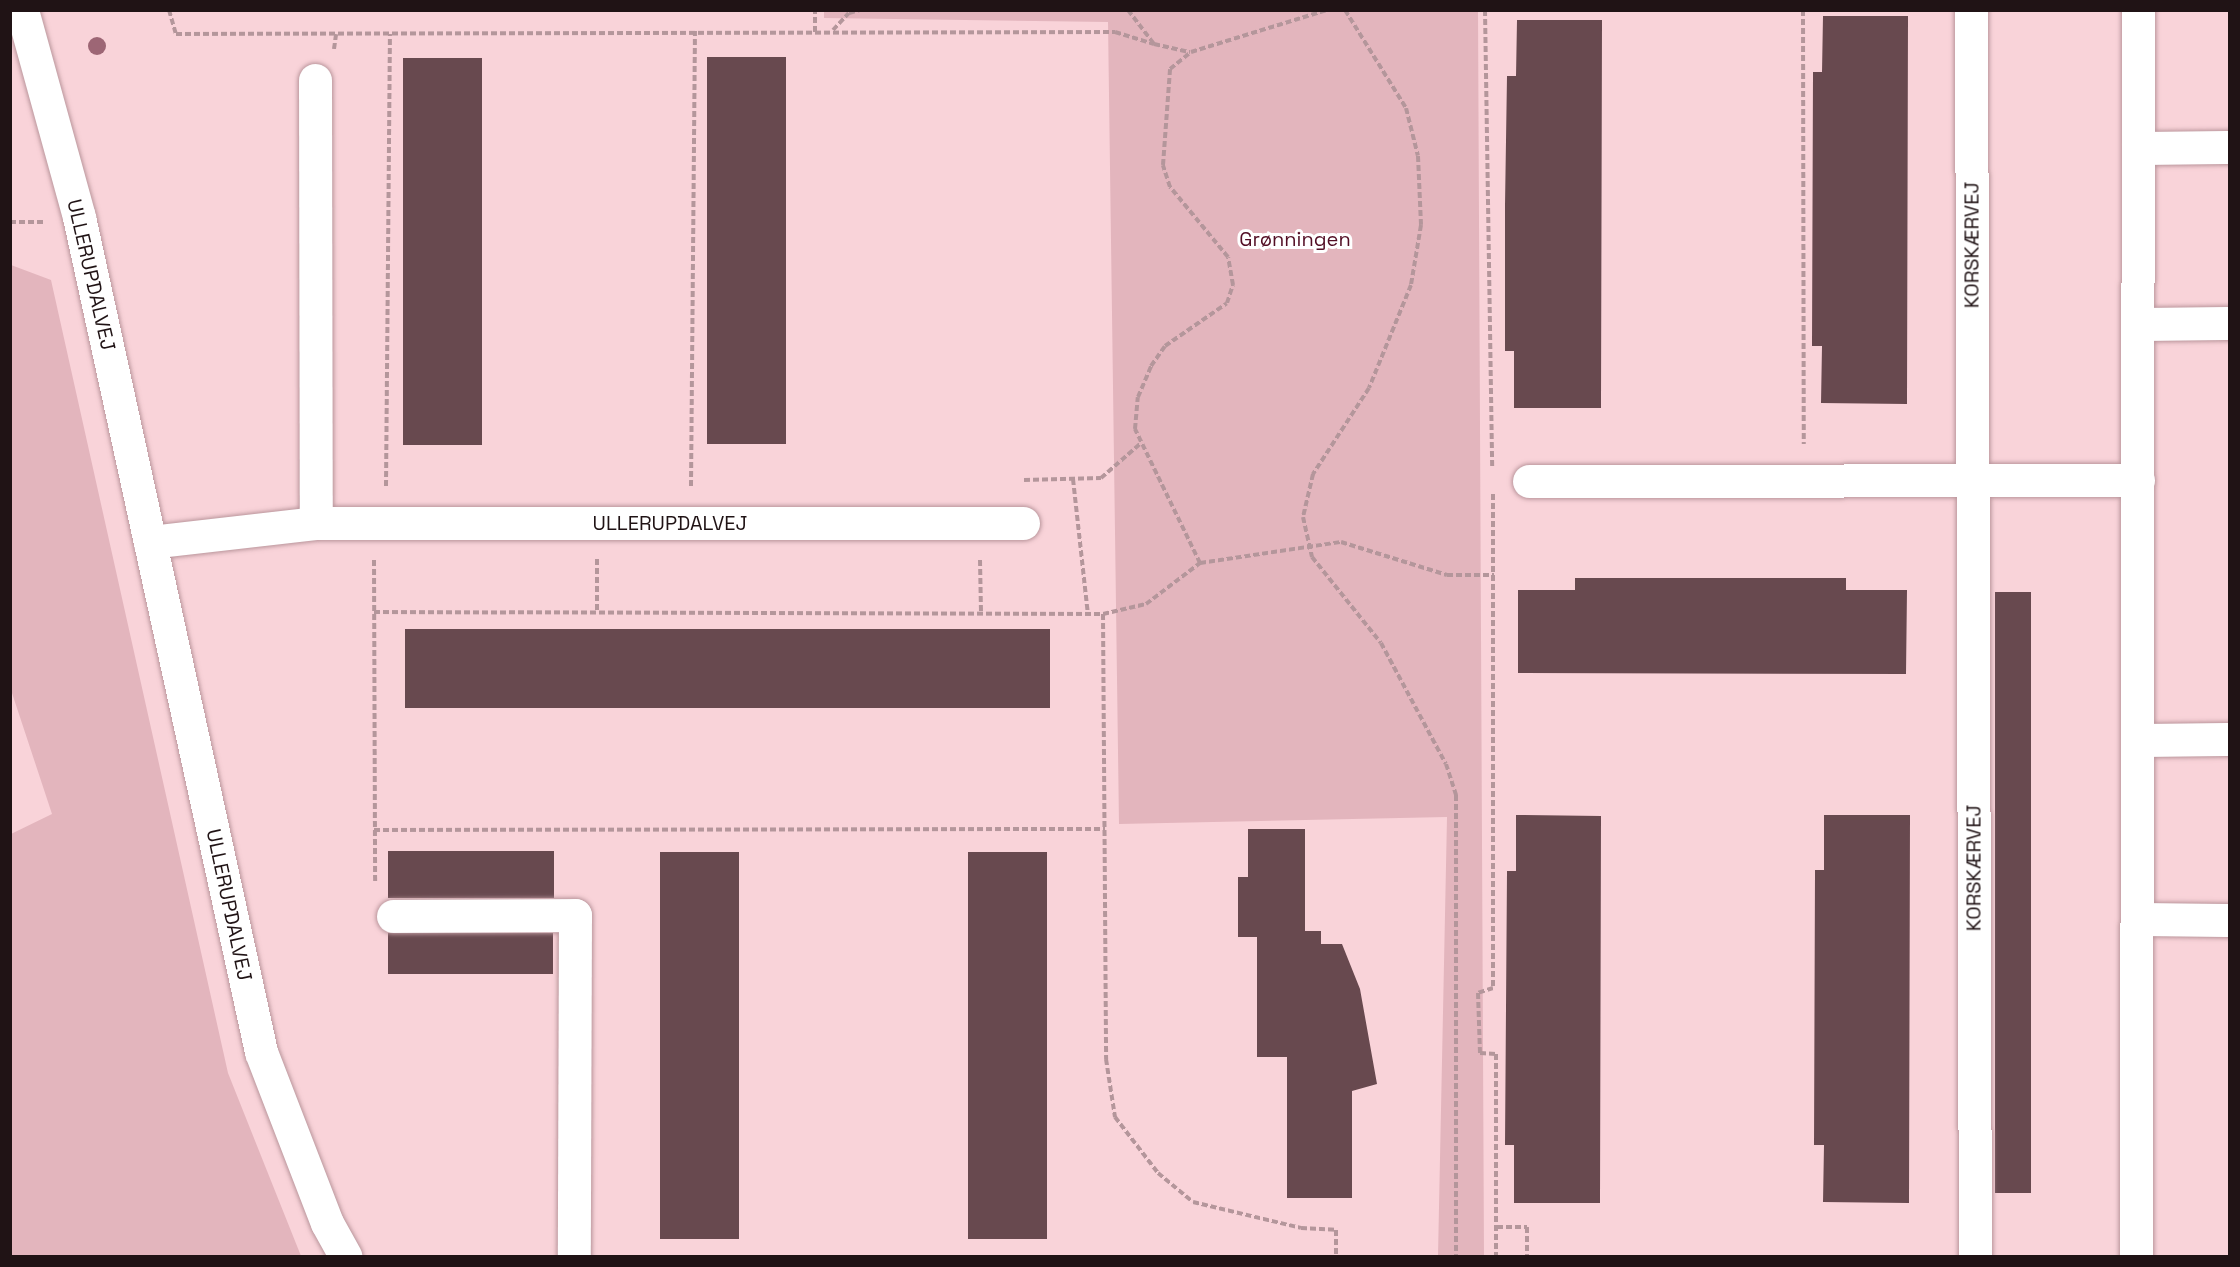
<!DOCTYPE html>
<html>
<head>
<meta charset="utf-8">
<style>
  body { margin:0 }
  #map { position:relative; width:2240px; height:1267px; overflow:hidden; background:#f9d3d9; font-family:"Space Grotesk",sans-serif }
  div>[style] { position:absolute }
  .green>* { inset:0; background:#e3b5bd }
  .building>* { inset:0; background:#68494f; transform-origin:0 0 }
  .path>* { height:4px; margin-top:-2px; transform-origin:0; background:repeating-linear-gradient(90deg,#b4969b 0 6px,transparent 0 9px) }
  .roads { filter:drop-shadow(0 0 2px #ba969c) drop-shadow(0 0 2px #ba969c) }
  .minor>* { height:33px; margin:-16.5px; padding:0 16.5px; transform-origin:16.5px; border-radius:16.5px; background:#fff }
  .trees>* { width:18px; height:18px; margin:-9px; border-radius:50%; background:#9d6675 }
  span { translate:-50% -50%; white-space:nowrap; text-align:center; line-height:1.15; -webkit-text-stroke:6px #fff; paint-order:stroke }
  .park-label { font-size:20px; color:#520d24 }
  .street-label { font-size:20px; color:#201315 }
  .frame { position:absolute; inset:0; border:12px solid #201315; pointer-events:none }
</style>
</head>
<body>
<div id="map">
  <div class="green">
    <i style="clip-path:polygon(824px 11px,1478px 11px,1484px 1256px,1438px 1256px,1447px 817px,1119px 824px,1108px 22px,824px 18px)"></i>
    <i style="clip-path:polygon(11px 265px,51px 280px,228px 1073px,301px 1256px,11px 1256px,11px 834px,52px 814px,11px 690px)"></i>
  </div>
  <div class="building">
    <i style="clip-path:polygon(1823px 16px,1908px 16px,1907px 404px,1821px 403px,1822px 346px,1812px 346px,1813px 72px,1822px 72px)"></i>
    <i style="clip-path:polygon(1517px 20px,1602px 20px,1601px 408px,1514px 408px,1514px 351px,1505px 351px,1505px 205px,1507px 76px,1516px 76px)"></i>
    <i style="left:786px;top:57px;width:387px;height:79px;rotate:90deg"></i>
    <i style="left:403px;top:58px;width:79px;height:387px"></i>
    <i style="clip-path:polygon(1575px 578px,1846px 578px,1846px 590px,1907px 590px,1906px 674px,1518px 673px,1518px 590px,1575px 590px)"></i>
    <i style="left:1995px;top:592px;width:36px;height:601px"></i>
    <i style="left:1050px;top:629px;width:79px;height:645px;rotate:90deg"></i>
    <i style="clip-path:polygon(1516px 815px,1601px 816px,1600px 1203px,1514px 1203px,1514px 1145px,1505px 1145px,1507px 871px,1516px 871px)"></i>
    <i style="clip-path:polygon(1824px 815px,1910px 815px,1909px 1203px,1823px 1202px,1824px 1145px,1814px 1145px,1815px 870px,1824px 870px)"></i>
    <i style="clip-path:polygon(1248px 829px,1305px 829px,1305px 931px,1321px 931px,1321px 944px,1342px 944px,1360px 989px,1377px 1084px,1352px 1091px,1352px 1198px,1287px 1198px,1287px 1057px,1257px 1057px,1257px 937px,1238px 937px,1238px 877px,1248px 877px)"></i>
    <i style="left:388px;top:851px;width:166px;height:47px"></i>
    <i style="left:660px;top:852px;width:79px;height:387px"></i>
    <i style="left:968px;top:852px;width:79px;height:387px"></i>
    <i style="left:388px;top:933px;width:165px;height:41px"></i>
  </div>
  <div class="path">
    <i style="left:169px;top:10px;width:25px;rotate:74deg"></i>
    <i style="left:176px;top:34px;width:939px;rotate:-0.12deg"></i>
    <i style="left:1115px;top:32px;width:41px;rotate:17.1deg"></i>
    <i style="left:1128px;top:10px;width:43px;rotate:52.6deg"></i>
    <i style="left:1154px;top:44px;width:37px;rotate:13deg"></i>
    <i style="left:1345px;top:10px;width:115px;rotate:58.1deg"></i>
    <i style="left:1406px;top:108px;width:49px;rotate:76deg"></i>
    <i style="left:1418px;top:156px;width:69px;rotate:87.5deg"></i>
    <i style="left:1421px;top:225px;width:61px;rotate:99.5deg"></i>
    <i style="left:1411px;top:285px;width:111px;rotate:112.2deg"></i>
    <i style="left:1369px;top:388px;width:103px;rotate:123.1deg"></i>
    <i style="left:1313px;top:474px;width:44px;rotate:103.1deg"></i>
    <i style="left:1303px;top:517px;width:41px;rotate:77.3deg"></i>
    <i style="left:1312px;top:557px;width:110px;rotate:51.3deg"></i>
    <i style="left:1381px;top:643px;width:137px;rotate:61.8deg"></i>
    <i style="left:1446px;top:764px;width:33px;rotate:72deg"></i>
    <i style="left:1456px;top:795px;width:461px;rotate:90deg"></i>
    <i style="left:1485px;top:10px;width:459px;rotate:89.1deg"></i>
    <i style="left:1803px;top:10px;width:434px;rotate:89.9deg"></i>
    <i style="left:833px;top:30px;width:23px;rotate:-47deg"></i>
    <i style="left:849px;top:13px;width:11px;rotate:-15deg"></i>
    <i style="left:815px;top:32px;width:22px;rotate:-90deg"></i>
    <i style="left:334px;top:49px;width:15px;rotate:-82deg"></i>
    <i style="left:10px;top:222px;width:33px"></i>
    <i style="left:1073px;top:479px;width:136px;rotate:83.7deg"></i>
    <i style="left:1024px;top:480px;width:77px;rotate:-1.5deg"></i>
    <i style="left:1101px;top:478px;width:52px;rotate:-41.1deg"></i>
    <i style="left:386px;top:486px;width:452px;rotate:-89.5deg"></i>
    <i style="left:691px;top:486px;width:455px;rotate:-89.5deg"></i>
    <i style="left:1493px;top:494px;width:494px;rotate:90deg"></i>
    <i style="left:1493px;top:988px;width:16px;rotate:162deg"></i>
    <i style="left:1478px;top:993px;width:60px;rotate:88.1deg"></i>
    <i style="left:1480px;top:1053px;width:16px;rotate:4deg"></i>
    <i style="left:1496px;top:1054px;width:202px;rotate:90deg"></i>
    <i style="left:597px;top:559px;width:54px;rotate:90deg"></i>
    <i style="left:374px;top:560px;width:322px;rotate:89.8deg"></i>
    <i style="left:980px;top:560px;width:53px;rotate:88.9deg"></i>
    <i style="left:1200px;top:563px;width:149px;rotate:-115.9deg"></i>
    <i style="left:1135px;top:429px;width:32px;rotate:-85deg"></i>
    <i style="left:1138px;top:397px;width:34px;rotate:-67deg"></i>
    <i style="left:1151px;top:366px;width:24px;rotate:-55deg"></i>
    <i style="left:1165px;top:346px;width:75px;rotate:-34.7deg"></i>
    <i style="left:1227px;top:303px;width:19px;rotate:-72deg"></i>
    <i style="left:1233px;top:285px;width:28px;rotate:-100deg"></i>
    <i style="left:1228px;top:257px;width:91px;rotate:-129.6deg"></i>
    <i style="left:1170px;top:187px;width:23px;rotate:-108deg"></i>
    <i style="left:1163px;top:165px;width:96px;rotate:-85.8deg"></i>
    <i style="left:1170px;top:69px;width:27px;rotate:-39deg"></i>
    <i style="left:1191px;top:52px;width:142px;rotate:-17.2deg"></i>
    <i style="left:374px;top:612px;width:729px;rotate:0.16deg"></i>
    <i style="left:1103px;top:614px;width:44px;rotate:-13.1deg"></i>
    <i style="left:1146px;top:604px;width:68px;rotate:-37.2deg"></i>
    <i style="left:1200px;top:563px;width:143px;rotate:-8.5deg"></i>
    <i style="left:1341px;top:542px;width:111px;rotate:17.3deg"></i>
    <i style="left:1447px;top:575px;width:47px"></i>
    <i style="left:1103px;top:614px;width:445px;rotate:89.6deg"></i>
    <i style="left:1106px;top:1059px;width:59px;rotate:81.2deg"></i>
    <i style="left:1115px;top:1117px;width:71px;rotate:52.5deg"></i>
    <i style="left:1158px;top:1173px;width:45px;rotate:39.6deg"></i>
    <i style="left:1193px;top:1202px;width:111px;rotate:13.5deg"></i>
    <i style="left:1301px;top:1228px;width:35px;rotate:3deg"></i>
    <i style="left:1336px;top:1230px;width:26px;rotate:90deg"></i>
    <i style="left:374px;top:830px;width:731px;rotate:-0.08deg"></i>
    <i style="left:1497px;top:1227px;width:30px"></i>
    <i style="left:1527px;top:1227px;width:29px;rotate:90deg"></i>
  </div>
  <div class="roads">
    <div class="minor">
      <i style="left:22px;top:10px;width:215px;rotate:74.6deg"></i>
      <i style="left:79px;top:217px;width:855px;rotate:77.7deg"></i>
      <i style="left:261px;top:1052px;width:183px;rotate:68.9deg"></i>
      <i style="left:327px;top:1223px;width:38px;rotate:61deg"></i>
      <i style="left:1971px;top:10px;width:1246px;rotate:89.82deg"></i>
      <i style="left:315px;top:80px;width:443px;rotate:89.9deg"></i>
      <i style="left:2138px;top:148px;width:92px;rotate:-0.6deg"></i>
      <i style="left:2138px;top:324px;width:92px;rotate:-0.6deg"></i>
      <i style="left:1529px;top:481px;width:609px;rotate:-0.09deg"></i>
      <i style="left:150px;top:542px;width:167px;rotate:-6.5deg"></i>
      <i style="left:316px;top:523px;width:707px"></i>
      <i style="left:2138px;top:740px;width:92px;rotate:-0.6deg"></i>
      <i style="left:393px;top:916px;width:182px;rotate:-0.3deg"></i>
      <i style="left:575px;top:915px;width:341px;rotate:90.2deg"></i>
      <i style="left:2137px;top:919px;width:93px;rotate:0.6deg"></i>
      <i style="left:2136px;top:1256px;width:1246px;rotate:-89.91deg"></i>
    </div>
  </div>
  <div class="trees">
    <i style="left:97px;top:46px"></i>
  </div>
  <div class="park-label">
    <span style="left:1295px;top:239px">Grønningen</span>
  </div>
  <div class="street-label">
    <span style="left:1972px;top:245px;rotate:-90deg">KORSKÆRVEJ</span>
    <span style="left:91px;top:275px;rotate:77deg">ULLERUPDALVEJ</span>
    <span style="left:670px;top:523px">ULLERUPDALVEJ</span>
    <span style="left:1974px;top:868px;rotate:-90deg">KORSKÆRVEJ</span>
    <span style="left:229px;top:905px;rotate:78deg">ULLERUPDALVEJ</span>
  </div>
  <div class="frame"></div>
</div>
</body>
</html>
